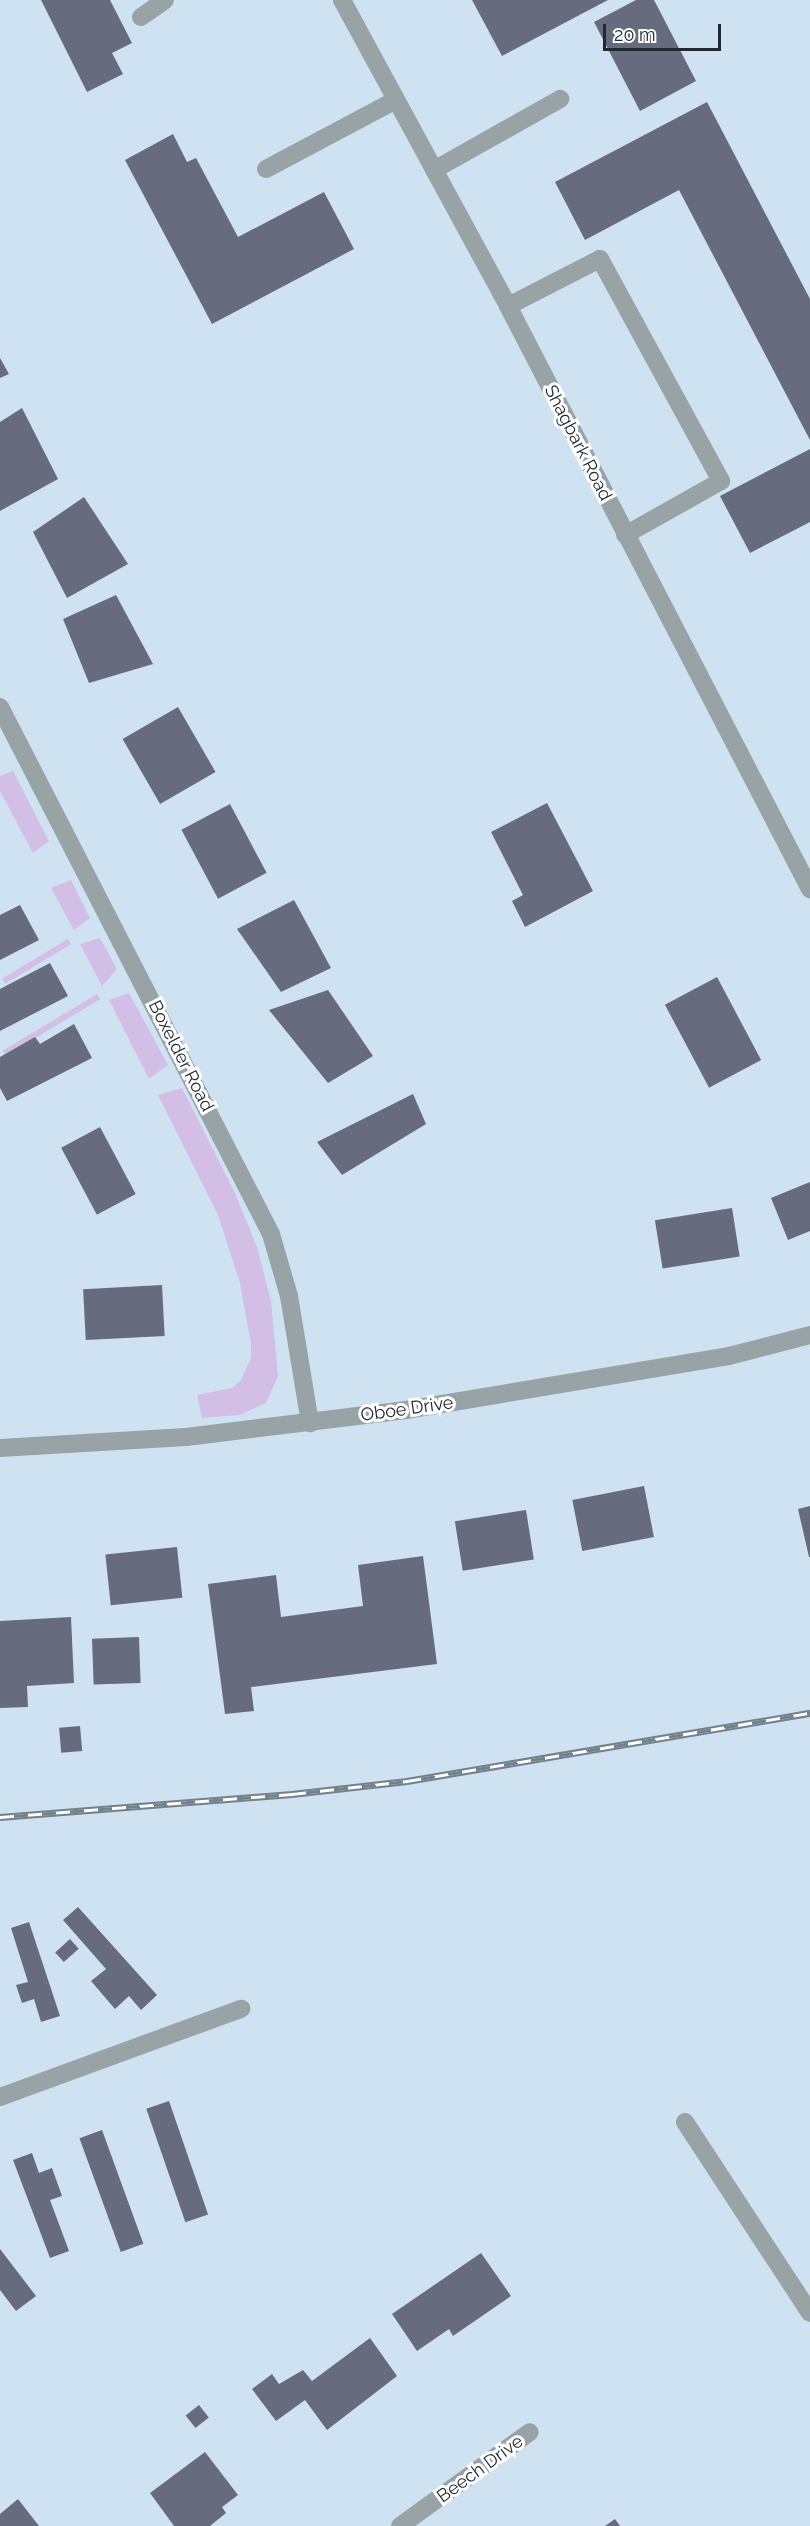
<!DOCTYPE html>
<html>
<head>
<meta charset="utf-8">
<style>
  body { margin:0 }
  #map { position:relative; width:810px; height:2526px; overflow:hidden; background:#cfe2f2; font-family:Raleway,sans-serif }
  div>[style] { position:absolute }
  .green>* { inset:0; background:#d3bee5; transform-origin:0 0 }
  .building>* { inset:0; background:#676b7e; transform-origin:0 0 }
  .lane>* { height:18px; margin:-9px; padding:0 9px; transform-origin:9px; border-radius:9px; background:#97a3a5 }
  .street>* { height:18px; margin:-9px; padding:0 9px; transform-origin:9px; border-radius:9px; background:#97a3a5 }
  .rail>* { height:7px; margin-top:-3.5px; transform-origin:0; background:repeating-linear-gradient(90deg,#fff 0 14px,#73818b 0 28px); box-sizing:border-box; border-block:2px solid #73818b }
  span { translate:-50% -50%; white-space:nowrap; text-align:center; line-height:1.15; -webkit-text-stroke:6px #fff; paint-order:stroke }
  .street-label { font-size:18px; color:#21292e }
  .scale { position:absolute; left:603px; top:24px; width:118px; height:27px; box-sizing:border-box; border:3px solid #21292e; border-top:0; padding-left:8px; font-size:18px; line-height:21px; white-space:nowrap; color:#21292e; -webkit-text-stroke:4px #fff; paint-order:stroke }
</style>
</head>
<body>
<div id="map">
  <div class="green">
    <i style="clip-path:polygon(13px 771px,49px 841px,33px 853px,0 791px,0 776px)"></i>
    <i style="clip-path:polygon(71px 880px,90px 918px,74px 930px,51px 888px)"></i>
    <i style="clip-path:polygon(100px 938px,117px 969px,102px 986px,80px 944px)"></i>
    <i style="left:68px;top:939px;width:6px;height:77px;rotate:59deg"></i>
    <i style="clip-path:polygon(129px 993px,168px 1065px,149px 1079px,109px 1000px)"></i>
    <i style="left:97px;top:994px;width:6px;height:110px;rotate:59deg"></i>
    <i style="clip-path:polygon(182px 1088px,235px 1193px,257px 1247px,271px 1301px,278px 1376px,266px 1403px,240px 1415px,202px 1418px,197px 1395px,232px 1388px,241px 1380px,251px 1358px,251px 1344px,240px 1283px,218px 1215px,158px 1095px)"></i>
  </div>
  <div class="building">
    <i style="clip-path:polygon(41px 0,110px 0,132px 43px,112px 53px,123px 74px,87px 92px)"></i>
    <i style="clip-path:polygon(472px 0,608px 0,502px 56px)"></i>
    <i style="clip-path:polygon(636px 0,654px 0,696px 81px,640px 111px,594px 22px)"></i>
    <i style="clip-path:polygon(707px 102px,810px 299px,810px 440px,679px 190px,585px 240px,555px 182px)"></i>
    <i style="clip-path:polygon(173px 134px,187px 162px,196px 158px,238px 237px,324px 192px,354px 249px,212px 324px,125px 160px)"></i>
    <i style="clip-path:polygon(0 358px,9px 374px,0 378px)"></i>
    <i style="clip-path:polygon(22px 408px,58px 479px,0 511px,0 422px)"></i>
    <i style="clip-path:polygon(810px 449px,810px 522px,750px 553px,720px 496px)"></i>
    <i style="clip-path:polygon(84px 497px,128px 564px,67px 598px,33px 532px)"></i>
    <i style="clip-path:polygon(116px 595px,153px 664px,89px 683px,63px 619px)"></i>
    <i style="left:178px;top:707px;width:75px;height:64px;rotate:60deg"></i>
    <i style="clip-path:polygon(547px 803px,593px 891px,525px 927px,512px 901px,523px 895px,491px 832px)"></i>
    <i style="left:230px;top:804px;width:78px;height:55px;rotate:62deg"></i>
    <i style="clip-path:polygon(294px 900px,331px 968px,281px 992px,237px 929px)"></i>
    <i style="clip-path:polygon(20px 905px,39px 940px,0 960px,0 915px)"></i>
    <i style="clip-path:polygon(50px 963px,68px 996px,0 1031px,0 989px)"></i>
    <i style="left:717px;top:977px;width:94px;height:59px;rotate:62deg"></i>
    <i style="clip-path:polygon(328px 990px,373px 1056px,328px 1083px,269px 1010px)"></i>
    <i style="clip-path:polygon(74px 1024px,92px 1058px,7px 1101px,0 1088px,0 1057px,35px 1037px,40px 1044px)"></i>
    <i style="clip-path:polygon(413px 1094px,426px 1124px,342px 1175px,317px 1142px)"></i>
    <i style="left:100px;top:1127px;width:76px;height:44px;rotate:62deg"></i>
    <i style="clip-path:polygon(810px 1182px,810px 1231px,788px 1240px,771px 1198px)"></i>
    <i style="left:732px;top:1208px;width:49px;height:78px;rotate:81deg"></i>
    <i style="left:162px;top:1285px;width:51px;height:79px;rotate:87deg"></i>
    <i style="left:644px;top:1486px;width:52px;height:73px;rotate:79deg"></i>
    <i style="clip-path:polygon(810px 1506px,810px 1557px,809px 1557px,798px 1509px)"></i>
    <i style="left:526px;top:1510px;width:50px;height:72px;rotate:81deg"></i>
    <i style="left:177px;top:1547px;width:51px;height:72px;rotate:84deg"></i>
    <i style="clip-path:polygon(423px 1556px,437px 1664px,251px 1687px,254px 1711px,225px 1714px,208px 1584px,276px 1575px,281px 1617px,363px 1606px,358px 1565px)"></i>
    <i style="clip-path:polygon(71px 1617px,74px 1683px,27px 1686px,28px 1707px,0 1708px,0 1621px)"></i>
    <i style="left:139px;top:1637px;width:46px;height:47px;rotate:88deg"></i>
    <i style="left:80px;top:1726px;width:25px;height:21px;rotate:85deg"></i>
    <i style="clip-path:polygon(78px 1907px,157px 1995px,141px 2010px,129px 1996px,115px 2009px,91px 1981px,106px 1969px,63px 1920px)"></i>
    <i style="clip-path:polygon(29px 1922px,60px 2016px,41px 2022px,34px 1999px,22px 2003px,16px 1985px,28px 1982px,11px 1928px)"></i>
    <i style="left:70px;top:1939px;width:13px;height:20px;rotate:48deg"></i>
    <i style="left:169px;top:2101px;width:120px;height:24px;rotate:71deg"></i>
    <i style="left:102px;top:2130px;width:121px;height:24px;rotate:70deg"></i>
    <i style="clip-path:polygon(32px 2153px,39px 2173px,52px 2168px,62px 2196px,50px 2200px,69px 2251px,50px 2258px,13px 2160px)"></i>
    <i style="clip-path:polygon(0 2249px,36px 2296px,16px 2311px,0 2290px)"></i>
    <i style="clip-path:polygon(481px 2253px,511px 2296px,453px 2336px,449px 2329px,417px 2351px,392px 2314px)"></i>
    <i style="clip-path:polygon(370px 2338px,397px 2376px,327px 2430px,305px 2400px,276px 2421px,252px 2389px,272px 2374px,279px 2384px,303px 2370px,312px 2381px)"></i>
    <i style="left:199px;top:2405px;width:16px;height:17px;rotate:52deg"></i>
    <i style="clip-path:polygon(205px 2452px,238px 2495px,222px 2507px,226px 2513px,210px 2526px,174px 2526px,150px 2493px)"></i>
    <i style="clip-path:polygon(18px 2499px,39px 2526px,0 2526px,0 2514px)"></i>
    <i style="clip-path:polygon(615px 2519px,620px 2526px,605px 2526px)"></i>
  </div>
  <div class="lane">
    <i style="left:141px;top:17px;width:29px;rotate:-35deg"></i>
    <i style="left:266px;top:169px;width:147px;rotate:-28deg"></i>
    <i style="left:434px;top:170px;width:145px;rotate:-29.4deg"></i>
    <i style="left:508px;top:306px;width:103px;rotate:-27.1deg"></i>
    <i style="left:600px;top:259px;width:253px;rotate:61.4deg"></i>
    <i style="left:721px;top:481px;width:110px;rotate:150.6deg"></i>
    <i style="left:685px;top:2122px;width:228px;rotate:56.8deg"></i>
  </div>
  <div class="street">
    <i style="left:342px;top:0;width:348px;rotate:61.5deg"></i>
    <i style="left:508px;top:306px;width:657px;rotate:62.62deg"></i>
    <i style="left:0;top:707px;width:593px;rotate:62.79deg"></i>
    <i style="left:271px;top:1234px;width:65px;rotate:73.8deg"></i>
    <i style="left:289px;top:1296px;width:129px;rotate:80.6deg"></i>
    <i style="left:0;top:1448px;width:186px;rotate:-3.4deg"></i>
    <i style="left:186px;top:1437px;width:222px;rotate:-7deg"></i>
    <i style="left:406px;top:1410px;width:327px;rotate:-9.5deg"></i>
    <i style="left:729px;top:1356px;width:84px;rotate:-14.5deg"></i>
    <i style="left:0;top:2097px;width:257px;rotate:-20.1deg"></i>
    <i style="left:400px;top:2526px;width:160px;rotate:-35.9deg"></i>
  </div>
  <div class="rail">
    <i style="left:0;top:1817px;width:293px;rotate:-4.5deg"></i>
    <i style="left:292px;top:1794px;width:116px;rotate:-6.4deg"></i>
    <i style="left:407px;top:1781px;width:409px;rotate:-9.6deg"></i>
  </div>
  <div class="street-label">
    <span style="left:578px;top:443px;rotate:63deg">Shagbark Road</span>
    <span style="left:181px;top:1056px;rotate:63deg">Boxelder Road</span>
    <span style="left:407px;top:1409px;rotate:-8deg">Oboe Drive</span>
    <span style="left:480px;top:2469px;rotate:-36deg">Beech Drive</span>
  </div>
  <div class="scale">20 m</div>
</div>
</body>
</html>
